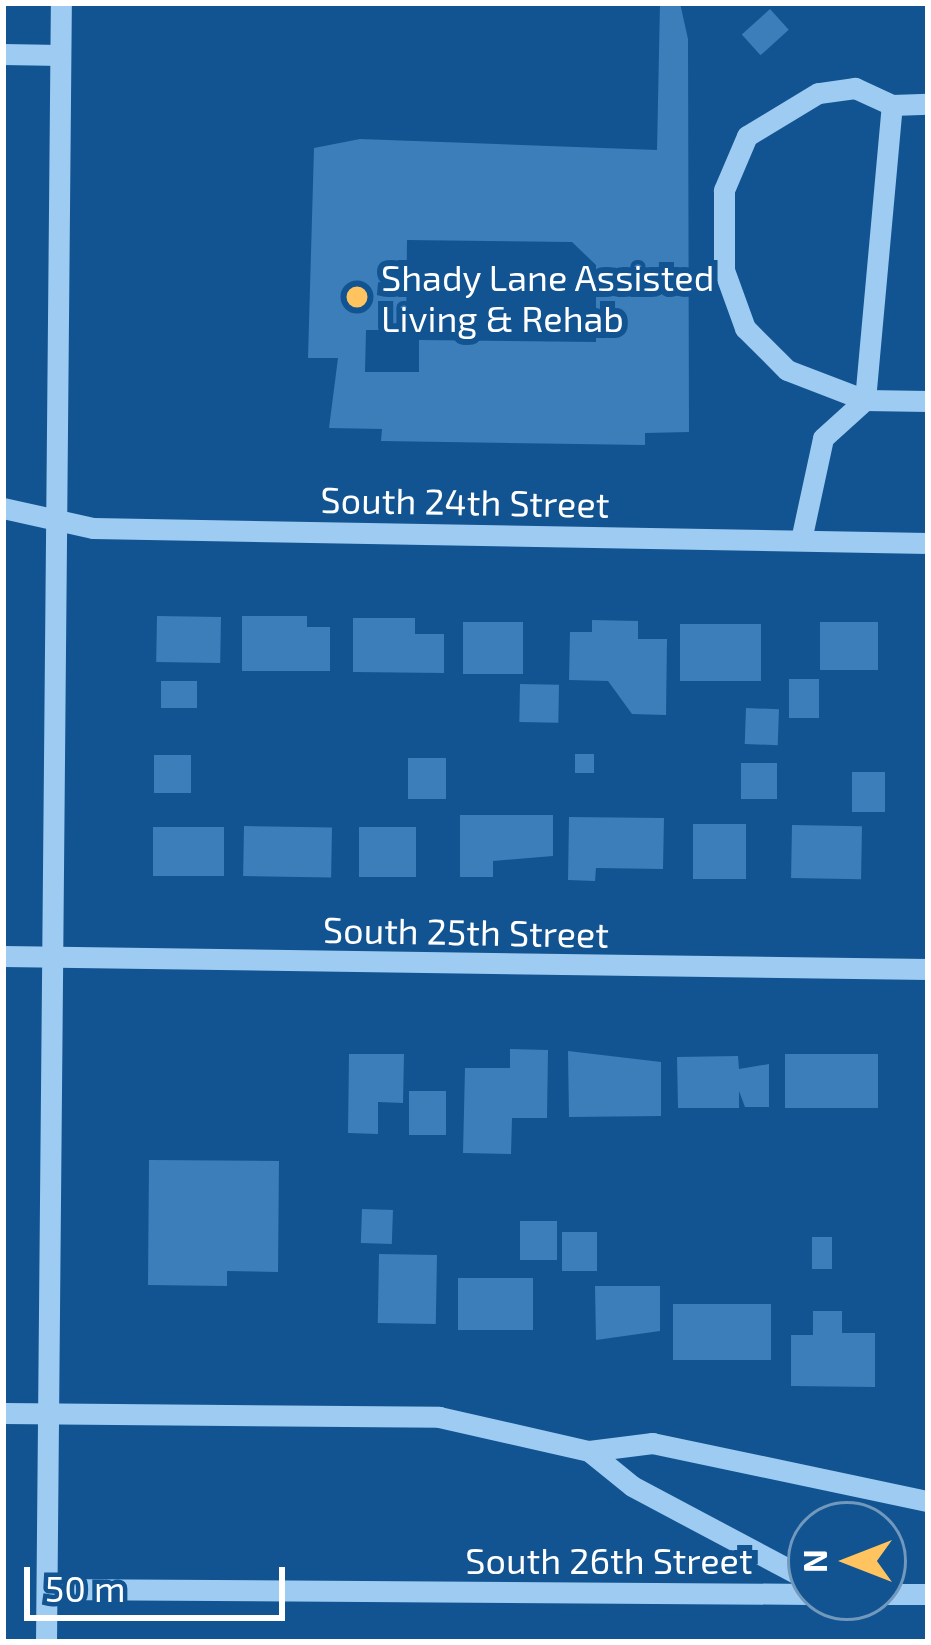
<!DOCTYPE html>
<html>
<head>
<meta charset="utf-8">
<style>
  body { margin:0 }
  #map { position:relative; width:931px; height:1645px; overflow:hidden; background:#125491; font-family:"Exo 2",sans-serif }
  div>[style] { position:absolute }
  .building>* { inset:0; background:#3b7eba; transform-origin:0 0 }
  .minor>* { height:21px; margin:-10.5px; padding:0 10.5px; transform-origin:10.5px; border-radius:10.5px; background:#9ecbf2 }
  .dots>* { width:33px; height:33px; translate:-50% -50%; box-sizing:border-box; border:6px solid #125491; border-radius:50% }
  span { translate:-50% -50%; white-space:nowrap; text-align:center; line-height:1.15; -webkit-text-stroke:12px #125491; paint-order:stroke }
  .poi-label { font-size:36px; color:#fff }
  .left { translate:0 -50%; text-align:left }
  .street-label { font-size:36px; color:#fff }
  .frame { position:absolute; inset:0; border:6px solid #fff; pointer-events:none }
  .north { position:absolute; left:787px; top:1501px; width:120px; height:120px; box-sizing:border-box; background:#125491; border:3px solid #7198bd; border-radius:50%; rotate:270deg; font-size:33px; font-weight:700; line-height:48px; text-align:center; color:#fff }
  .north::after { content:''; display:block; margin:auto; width:42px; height:54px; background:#ffc45f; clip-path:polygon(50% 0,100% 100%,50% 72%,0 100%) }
  .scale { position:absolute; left:24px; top:1567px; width:261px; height:54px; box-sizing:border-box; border:6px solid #fff; border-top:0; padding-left:15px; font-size:36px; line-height:42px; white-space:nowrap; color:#fff; -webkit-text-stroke:9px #125491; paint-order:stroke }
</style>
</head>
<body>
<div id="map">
  <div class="building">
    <i style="clip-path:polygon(evenodd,660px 3px,680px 3px,688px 39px,689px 432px,645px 433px,645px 445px,381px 441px,382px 429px,329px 428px,338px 358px,308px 358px,314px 148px,360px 139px,657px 150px,660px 3px,407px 240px,572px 242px,596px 265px,596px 342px,419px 340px,419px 372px,365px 372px,366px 330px,406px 330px,407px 240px)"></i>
    <i style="left:770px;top:9px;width:28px;height:38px;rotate:48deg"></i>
    <i style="left:157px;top:616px;width:64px;height:46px;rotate:1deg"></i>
    <i style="clip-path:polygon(242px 616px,307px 616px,307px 627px,330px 627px,330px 671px,242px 671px)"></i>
    <i style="clip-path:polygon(353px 618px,415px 618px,415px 634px,444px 634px,444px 673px,353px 672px)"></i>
    <i style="clip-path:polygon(592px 620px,638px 621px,638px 639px,667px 639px,666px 715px,632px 714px,608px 681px,569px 680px,570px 632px,592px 632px)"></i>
    <i style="left:463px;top:622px;width:60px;height:52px"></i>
    <i style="left:820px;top:622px;width:58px;height:48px"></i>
    <i style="left:680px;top:624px;width:81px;height:57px"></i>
    <i style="left:789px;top:679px;width:30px;height:39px"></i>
    <i style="left:161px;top:681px;width:36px;height:27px"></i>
    <i style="left:520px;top:684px;width:39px;height:38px;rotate:1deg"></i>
    <i style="left:746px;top:708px;width:33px;height:36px;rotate:2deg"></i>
    <i style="left:575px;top:754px;width:19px;height:19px"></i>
    <i style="left:154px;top:755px;width:37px;height:38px"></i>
    <i style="left:408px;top:758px;width:38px;height:41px"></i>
    <i style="left:777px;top:763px;width:36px;height:36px;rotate:90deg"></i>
    <i style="left:852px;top:772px;width:33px;height:40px"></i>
    <i style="clip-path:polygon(460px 815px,553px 815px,553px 856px,493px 861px,493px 877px,460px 877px)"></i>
    <i style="clip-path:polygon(569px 817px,664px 818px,663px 869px,596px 868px,595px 881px,568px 880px)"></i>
    <i style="left:693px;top:824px;width:53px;height:55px"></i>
    <i style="left:792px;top:825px;width:70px;height:53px;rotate:1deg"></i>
    <i style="left:244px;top:826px;width:88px;height:50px;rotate:1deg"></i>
    <i style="left:153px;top:827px;width:71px;height:49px"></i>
    <i style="left:416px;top:827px;width:50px;height:57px;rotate:90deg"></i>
    <i style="clip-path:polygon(510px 1049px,548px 1050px,547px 1118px,512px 1118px,511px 1154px,463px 1153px,465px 1068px,510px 1068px)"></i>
    <i style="clip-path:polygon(568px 1051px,661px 1062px,661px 1116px,569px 1117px)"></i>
    <i style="clip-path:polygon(349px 1054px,404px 1054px,403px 1103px,378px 1102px,378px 1134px,348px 1133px)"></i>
    <i style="left:878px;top:1054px;width:54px;height:93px;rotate:90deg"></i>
    <i style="clip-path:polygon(738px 1056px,739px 1069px,769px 1064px,769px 1107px,745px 1107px,739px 1091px,739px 1108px,678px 1108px,677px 1057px)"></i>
    <i style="left:409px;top:1091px;width:37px;height:44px"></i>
    <i style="clip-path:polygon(149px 1160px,279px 1161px,278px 1272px,227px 1271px,227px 1286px,148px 1285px)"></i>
    <i style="left:362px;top:1209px;width:31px;height:34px;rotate:2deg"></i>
    <i style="left:520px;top:1221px;width:37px;height:39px"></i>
    <i style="left:562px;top:1232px;width:35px;height:39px"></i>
    <i style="left:812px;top:1237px;width:20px;height:32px"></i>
    <i style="left:379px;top:1254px;width:58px;height:69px;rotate:1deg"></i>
    <i style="left:458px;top:1278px;width:75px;height:52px"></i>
    <i style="clip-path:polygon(595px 1286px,660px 1286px,660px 1331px,596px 1340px)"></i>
    <i style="left:673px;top:1304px;width:98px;height:56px"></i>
    <i style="clip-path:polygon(813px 1311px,842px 1311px,842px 1333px,875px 1333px,875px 1387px,791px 1386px,791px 1335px,813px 1335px)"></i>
  </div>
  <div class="minor">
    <i style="left:3px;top:54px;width:57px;rotate:1deg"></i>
    <i style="left:892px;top:105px;width:41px;rotate:-155.3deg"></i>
    <i style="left:855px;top:88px;width:37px;rotate:172deg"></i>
    <i style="left:818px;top:93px;width:83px;rotate:148.8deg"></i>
    <i style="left:747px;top:136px;width:59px;rotate:113.1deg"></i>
    <i style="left:724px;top:190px;width:80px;rotate:90deg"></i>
    <i style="left:724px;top:270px;width:62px;rotate:70.1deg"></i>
    <i style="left:745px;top:328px;width:59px;rotate:45deg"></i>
    <i style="left:787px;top:370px;width:84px;rotate:21deg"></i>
    <i style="left:865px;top:400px;width:63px;rotate:0.9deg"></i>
    <i style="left:3px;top:508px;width:92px;rotate:12.5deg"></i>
    <i style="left:93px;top:528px;width:835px;rotate:1.03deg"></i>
    <i style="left:801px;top:540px;width:104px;rotate:-77.8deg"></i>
    <i style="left:823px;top:438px;width:57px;rotate:-42.1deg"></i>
    <i style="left:865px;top:400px;width:296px;rotate:-84.8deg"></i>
    <i style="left:892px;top:105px;width:36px;rotate:-2deg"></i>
    <i style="left:3px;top:956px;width:925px;rotate:0.81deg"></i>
    <i style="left:3px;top:1413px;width:436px;rotate:0.5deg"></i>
    <i style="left:439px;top:1417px;width:154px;rotate:12.8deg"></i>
    <i style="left:589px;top:1451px;width:64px;rotate:-7.2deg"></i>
    <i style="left:652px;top:1443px;width:282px;rotate:11.9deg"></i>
    <i style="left:589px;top:1451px;width:55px;rotate:39.1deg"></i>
    <i style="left:632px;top:1486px;width:203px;rotate:28deg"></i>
    <i style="left:47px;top:1589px;width:764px;rotate:0.37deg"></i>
    <i style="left:883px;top:1594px;width:45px"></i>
    <i style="left:46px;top:1642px;width:1639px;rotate:-89.48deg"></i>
  </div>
  <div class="dots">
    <i style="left:357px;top:297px;background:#ffc45f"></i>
  </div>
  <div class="poi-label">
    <span class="left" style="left:381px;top:297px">Shady Lane Assisted<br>Living &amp; Rehab</span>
  </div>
  <div class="street-label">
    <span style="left:465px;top:501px;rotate:1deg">South 24th Street</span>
    <span style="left:466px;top:931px;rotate:1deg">South 25th Street</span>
    <span style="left:609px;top:1560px">South 26th Street</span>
  </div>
  <div class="frame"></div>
  <div class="north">N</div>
  <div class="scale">50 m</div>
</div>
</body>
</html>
